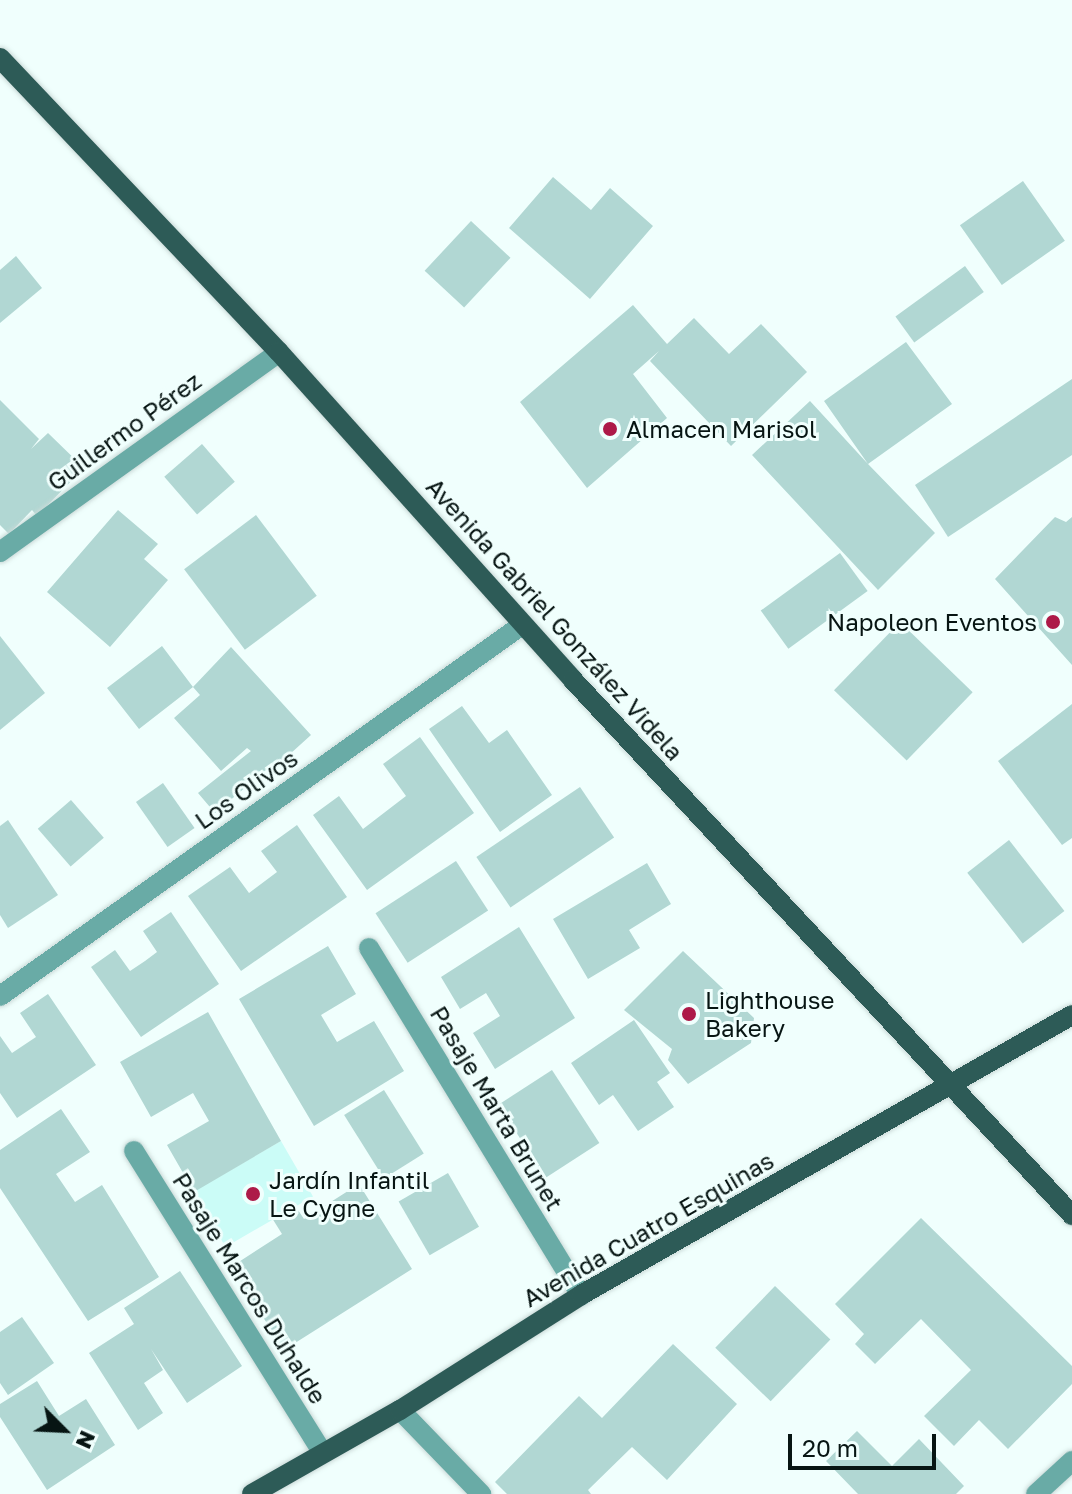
<!DOCTYPE html>
<html>
<head>
<meta charset="utf-8">
<style>
  body { margin:0 }
  #map { position:relative; width:1072px; height:1494px; overflow:hidden; background:#f0fffd; font-family:"Golos Text",sans-serif }
  div>[style] { position:absolute }
  .built>* { inset:0; background:#cbfcf7; transform-origin:0 0 }
  .building>* { inset:0; background:#b1d7d3; transform-origin:0 0 }
  .roads { filter:drop-shadow(0 0 2px #cbdad8) drop-shadow(0 0 2px #cbdad8) }
  .minor>* { height:20px; margin:-10px; padding:0 10px; transform-origin:10px; border-radius:10px; background:#69aba6 }
  .major>* { height:20px; margin:-10px; padding:0 10px; transform-origin:10px; border-radius:10px; background:#2d5b57 }
  .dots>* { width:22px; height:22px; translate:-50% -50%; box-sizing:border-box; border:4px solid #f0fffd; border-radius:50% }
  span { translate:-50% -50%; white-space:nowrap; text-align:center; line-height:1.15; -webkit-text-stroke:6px #f0fffd; paint-order:stroke }
  .poi-label { font-size:24px; color:#071513 }
  .left { translate:0 -50%; text-align:left }
  .right { translate:-100% -50%; text-align:right }
  .street-label { font-size:24px; color:#071513 }
  .north { position:absolute; left:24px; top:1390px; width:80px; height:80px; -webkit-text-stroke:6px #f0fffd; paint-order:stroke; rotate:114deg; font-size:22px; font-weight:700; line-height:32px; text-align:center; color:#071513 }
  .north::after { content:''; display:block; margin:auto; width:28px; height:36px; background:#071513; clip-path:polygon(50% 0,100% 100%,50% 72%,0 100%) }
  .scale { position:absolute; left:788px; top:1434px; width:148px; height:36px; box-sizing:border-box; border:4px solid #071513; border-top:0; padding-left:10px; font-size:24px; line-height:28px; white-space:nowrap; color:#071513; -webkit-text-stroke:6px #f0fffd; paint-order:stroke }
</style>
</head>
<body>
<div id="map">
  <div class="built">
    <i style="left:281px;top:1141px;width:64px;height:101px;rotate:60deg"></i>
  </div>
  <div class="building">
    <i style="clip-path:polygon(553px 177px,591px 210px,610px 188px,653px 226px,590px 299px,509px 228px)"></i>
    <i style="left:1023px;top:181px;width:73px;height:77px;rotate:55deg"></i>
    <i style="left:471px;top:221px;width:54px;height:68px;rotate:43deg"></i>
    <i style="clip-path:polygon(16px 256px,42px 288px,0 323px,0 270px)"></i>
    <i style="left:965px;top:266px;width:32px;height:86px;rotate:54deg"></i>
    <i style="clip-path:polygon(633px 305px,667px 344px,694px 318px,729px 354px,761px 324px,807px 372px,731px 446px,650px 361px,659px 351px,633px 374px,667px 418px,587px 488px,520px 402px)"></i>
    <i style="clip-path:polygon(906px 342px,952px 404px,868px 464px,935px 533px,878px 590px,752px 455px,810px 401px,868px 464px,824px 401px)"></i>
    <i style="clip-path:polygon(1072px 379px,1072px 455px,948px 537px,915px 485px)"></i>
    <i style="clip-path:polygon(0 400px,39px 439px,31px 449px,48px 433px,84px 468px,37px 516px,32px 510px,9px 534px,0 525px)"></i>
    <i style="left:202px;top:444px;width:50px;height:50px;rotate:49deg"></i>
    <i style="clip-path:polygon(118px 510px,158px 544px,144px 559px,168px 580px,110px 647px,47px 592px)"></i>
    <i style="left:256px;top:515px;width:101px;height:90px;rotate:53deg"></i>
    <i style="clip-path:polygon(1055px 517px,1066px 522px,1072px 517px,1072px 665px,995px 579px)"></i>
    <i style="left:840px;top:553px;width:47px;height:98px;rotate:54deg"></i>
    <i style="left:900px;top:622px;width:101px;height:95px;rotate:44deg"></i>
    <i style="clip-path:polygon(0 636px,45px 693px,0 730px)"></i>
    <i style="clip-path:polygon(162px 646px,193px 687px,231px 647px,311px 735px,269px 773px,266px 770px,215px 813px,198px 793px,251px 751px,247px 748px,221px 771px,174px 718px,200px 695px,193px 687px,139px 729px,107px 688px)"></i>
    <i style="clip-path:polygon(1072px 704px,1072px 838px,1062px 845px,998px 761px)"></i>
    <i style="clip-path:polygon(462px 706px,489px 743px,507px 730px,552px 795px,500px 832px,429px 729px)"></i>
    <i style="clip-path:polygon(420px 737px,474px 813px,367px 890px,313px 815px,339px 796px,363px 829px,406px 796px,383px 764px)"></i>
    <i style="left:163px;top:783px;width:55px;height:33px;rotate:55deg"></i>
    <i style="left:580px;top:787px;width:61px;height:125px;rotate:56deg"></i>
    <i style="left:71px;top:800px;width:50px;height:44px;rotate:49deg"></i>
    <i style="clip-path:polygon(8px 820px,58px 895px,8px 928px,0 915px,0 826px)"></i>
    <i style="clip-path:polygon(297px 825px,347px 897px,241px 971px,188px 896px,230px 867px,249px 893px,277px 872px,261px 851px)"></i>
    <i style="left:1009px;top:840px;width:90px;height:53px;rotate:52deg"></i>
    <i style="left:456px;top:861px;width:59px;height:96px;rotate:57deg"></i>
    <i style="clip-path:polygon(647px 863px,671px 904px,629px 930px,640px 948px,588px 979px,553px 919px)"></i>
    <i style="clip-path:polygon(171px 912px,219px 984px,141px 1037px,91px 967px,115px 950px,130px 971px,145px 961px,157px 952px,143px 931px)"></i>
    <i style="clip-path:polygon(519px 927px,575px 1018px,495px 1069px,473px 1033px,500px 1016px,486px 993px,460px 1009px,441px 977px)"></i>
    <i style="clip-path:polygon(328px 946px,356px 994px,321px 1015px,337px 1042px,374px 1021px,404px 1071px,314px 1126px,239px 999px)"></i>
    <i style="clip-path:polygon(683px 951px,754px 1018px,751px 1043px,688px 1084px,668px 1060px,672px 1049px,624px 1010px)"></i>
    <i style="clip-path:polygon(48px 994px,96px 1065px,17px 1118px,0 1093px,0 1036px,12px 1053px,36px 1037px,20px 1013px)"></i>
    <i style="clip-path:polygon(208px 1012px,281px 1141px,194px 1192px,167px 1145px,209px 1121px,193px 1093px,151px 1117px,120px 1062px)"></i>
    <i style="clip-path:polygon(634px 1020px,670px 1073px,657px 1082px,674px 1107px,638px 1131px,613px 1095px,599px 1105px,571px 1063px)"></i>
    <i style="left:552px;top:1070px;width:87px;height:64px;rotate:57deg"></i>
    <i style="left:384px;top:1090px;width:75px;height:47px;rotate:58deg"></i>
    <i style="clip-path:polygon(61px 1109px,90px 1152px,56px 1174px,75px 1202px,102px 1185px,159px 1277px,88px 1321px,0 1188px,0 1150px)"></i>
    <i style="left:448px;top:1173px;width:62px;height:57px;rotate:60deg"></i>
    <i style="clip-path:polygon(359px 1184px,412px 1269px,284px 1350px,231px 1267px,282px 1234px,272px 1218px,294px 1204px,304px 1219px)"></i>
    <i style="clip-path:polygon(921px 1218px,1072px 1366px,1072px 1384px,1008px 1449px,979px 1420px,954px 1446px,924px 1416px,971px 1370px,921px 1319px,875px 1364px,855px 1344px,864px 1334px,835px 1304px)"></i>
    <i style="clip-path:polygon(180px 1271px,242px 1366px,187px 1403px,151px 1349px,163px 1370px,144px 1383px,163px 1413px,138px 1430px,89px 1353px,134px 1324px,124px 1308px)"></i>
    <i style="left:775px;top:1286px;width:77px;height:86px;rotate:44deg"></i>
    <i style="clip-path:polygon(22px 1317px,54px 1363px,8px 1395px,0 1383px,0 1332px)"></i>
    <i style="clip-path:polygon(673px 1344px,737px 1404px,667px 1480px,632px 1447px,588px 1490px,591px 1494px,507px 1494px,495px 1482px,579px 1396px,602px 1418px)"></i>
    <i style="clip-path:polygon(37px 1381px,59px 1416px,86px 1399px,115px 1445px,47px 1490px,0 1417px,0 1404px)"></i>
    <i style="clip-path:polygon(857px 1431px,892px 1466px,919px 1439px,964px 1486px,956px 1494px,858px 1494px,826px 1461px)"></i>
  </div>
  <div class="roads">
    <div class="minor">
      <i style="left:0;top:552px;width:343px;rotate:-35.6deg"></i>
      <i style="left:369px;top:948px;width:407px;rotate:58.6deg"></i>
      <i style="left:0;top:996px;width:640px;rotate:-35.4deg"></i>
      <i style="left:134px;top:1151px;width:355px;rotate:58deg"></i>
      <i style="left:400px;top:1410px;width:117px;rotate:46deg"></i>
      <i style="left:1036px;top:1494px;width:49px;rotate:-42.5deg"></i>
    </div>
    <div class="major">
      <i style="left:0;top:58px;width:405px;rotate:46.5deg"></i>
      <i style="left:279px;top:352px;width:440px;rotate:48.1deg"></i>
      <i style="left:573px;top:680px;width:732px;rotate:46.99deg"></i>
      <i style="left:252px;top:1494px;width:170px;rotate:-29.6deg"></i>
      <i style="left:400px;top:1410px;width:214px;rotate:-32.4deg"></i>
      <i style="left:581px;top:1295px;width:565px;rotate:-29.69deg"></i>
    </div>
  </div>
  <div class="dots">
    <i style="left:610px;top:429px;background:#ad1a48"></i>
    <i style="left:1053px;top:622px;background:#ad1a48"></i>
    <i style="left:689px;top:1014px;background:#ad1a48"></i>
    <i style="left:253px;top:1194px;background:#ad1a48"></i>
  </div>
  <div class="poi-label">
    <span class="left" style="left:626px;top:429px">Almacen Marisol</span>
    <span class="right" style="left:1037px;top:622px">Napoleon Eventos</span>
    <span class="left" style="left:705px;top:1014px">Lighthouse<br>Bakery</span>
    <span class="left" style="left:269px;top:1194px">Jardín Infantil<br>Le Cygne</span>
  </div>
  <div class="street-label">
    <span style="left:124px;top:431px;rotate:-36deg">Guillermo Pérez</span>
    <span style="left:555px;top:619px;rotate:48deg">Avenida Gabriel González Videla</span>
    <span style="left:246px;top:789px;rotate:-35deg">Los Olivos</span>
    <span style="left:497px;top:1108px;rotate:59deg">Pasaje Marta Brunet</span>
    <span style="left:648px;top:1229px;rotate:-30deg">Avenida Cuatro Esquinas</span>
    <span style="left:250px;top:1288px;rotate:58deg">Pasaje Marcos Duhalde</span>
  </div>
  <div class="north">N</div>
  <div class="scale">20 m</div>
</div>
</body>
</html>
